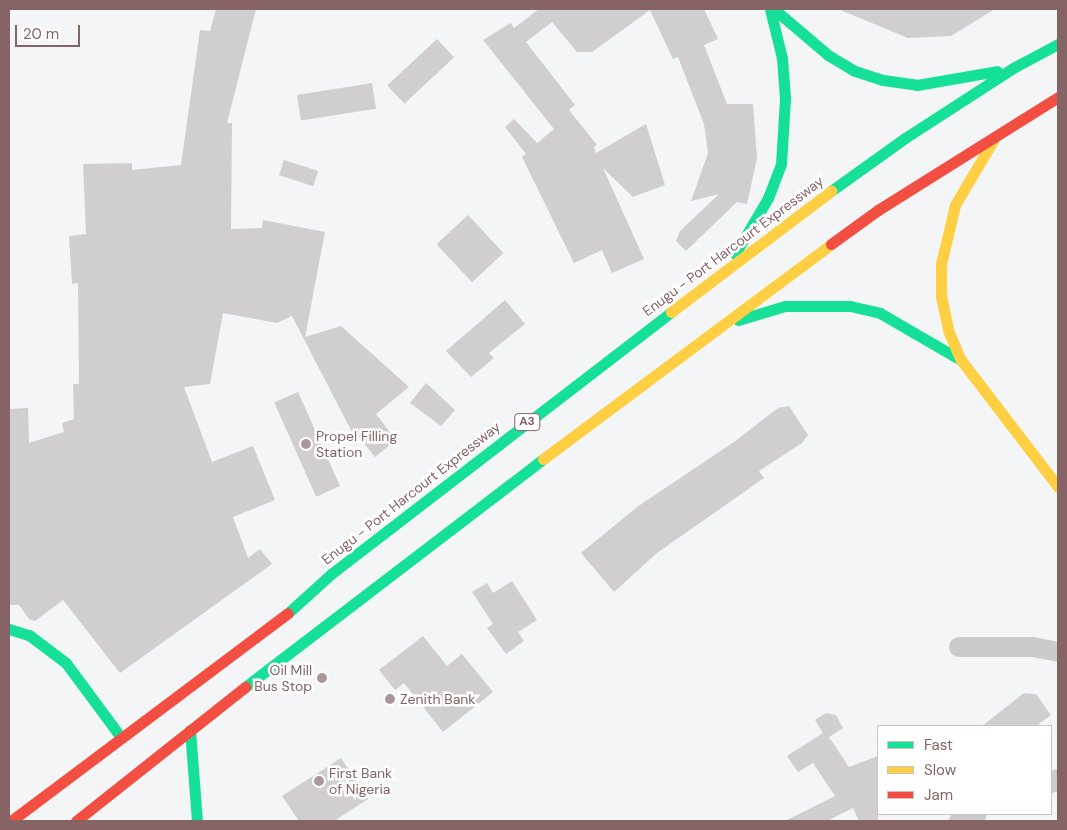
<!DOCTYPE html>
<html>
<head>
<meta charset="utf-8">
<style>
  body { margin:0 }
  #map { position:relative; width:1067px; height:830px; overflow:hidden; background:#f4f5f6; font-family:"DM Sans",sans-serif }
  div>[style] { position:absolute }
  .building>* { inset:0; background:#d0cece; transform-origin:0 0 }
  .street>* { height:20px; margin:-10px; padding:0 10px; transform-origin:10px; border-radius:10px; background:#cccaca }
  .fast>* { height:11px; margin:-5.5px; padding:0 5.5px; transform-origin:5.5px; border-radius:5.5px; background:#16e098 }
  .slow>* { height:11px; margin:-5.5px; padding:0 5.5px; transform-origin:5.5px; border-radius:5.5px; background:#ffcf43 }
  .jam>* { height:11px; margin:-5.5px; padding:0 5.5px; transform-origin:5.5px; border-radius:5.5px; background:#f24e42 }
  .dots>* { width:14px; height:14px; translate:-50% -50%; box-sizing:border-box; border:2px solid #fff; border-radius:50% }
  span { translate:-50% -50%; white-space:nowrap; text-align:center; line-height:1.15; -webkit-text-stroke:5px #fff; paint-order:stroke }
  .shield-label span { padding:1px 4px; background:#fff; border:1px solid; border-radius:4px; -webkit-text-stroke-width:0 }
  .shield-label { font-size:12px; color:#866365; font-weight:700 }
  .street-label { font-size:14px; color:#866365 }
  .poi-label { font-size:14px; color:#866365 }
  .left { translate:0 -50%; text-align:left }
  .right { translate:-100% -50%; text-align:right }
  .frame { position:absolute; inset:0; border:10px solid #866365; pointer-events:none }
  .legend { position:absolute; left:877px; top:725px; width:175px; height:90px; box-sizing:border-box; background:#fff; border:1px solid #cfc1c1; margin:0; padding:6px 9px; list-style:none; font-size:15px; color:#866365 }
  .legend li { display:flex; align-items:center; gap:10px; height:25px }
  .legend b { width:25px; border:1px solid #cfc1c1 }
  .scale { position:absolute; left:15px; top:25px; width:65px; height:22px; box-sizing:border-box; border:2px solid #866365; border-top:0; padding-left:6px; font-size:15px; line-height:18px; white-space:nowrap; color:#866365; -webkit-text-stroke:4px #fff; paint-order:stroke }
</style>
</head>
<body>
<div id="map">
  <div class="building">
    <i style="clip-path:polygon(216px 9px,256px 9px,227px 123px,232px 123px,231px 229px,262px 228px,263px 220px,325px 232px,305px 337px,341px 326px,409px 387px,376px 414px,396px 440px,375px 457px,355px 432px,353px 434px,292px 316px,277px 323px,223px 313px,210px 384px,184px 387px,212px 462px,253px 446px,275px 500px,233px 517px,248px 558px,260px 549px,272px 564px,120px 673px,63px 600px,35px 621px,29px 619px,19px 605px,9px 605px,9px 409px,28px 408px,29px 443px,64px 432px,62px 423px,74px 419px,73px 384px,79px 384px,78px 283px,72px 284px,69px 236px,86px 234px,83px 164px,132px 163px,132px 170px,181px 165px,200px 30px,210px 31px)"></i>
    <i style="clip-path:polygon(539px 9px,704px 9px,718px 39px,704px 45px,727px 104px,753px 104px,757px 158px,747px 204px,737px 202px,686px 251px,676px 241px,680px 231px,719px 194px,691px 201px,708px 153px,704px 124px,678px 57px,673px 59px,650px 10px,592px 52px,577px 52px,552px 22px,526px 42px,575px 105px,569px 110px,597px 145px,594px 147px,596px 153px,646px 124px,665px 185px,633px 197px,603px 168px,644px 259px,612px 273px,602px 250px,574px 263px,522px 157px,526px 154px,505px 127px,514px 119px,537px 143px,554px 129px,483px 40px,511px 23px,514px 28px)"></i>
    <i style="clip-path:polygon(838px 9px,995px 9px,951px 36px,908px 38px)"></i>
    <i style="left:437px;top:39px;width:25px;height:68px;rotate:47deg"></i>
    <i style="left:372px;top:83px;width:26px;height:76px;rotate:81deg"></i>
    <i style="left:284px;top:160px;width:36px;height:16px;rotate:18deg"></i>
    <i style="left:468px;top:215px;width:52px;height:43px;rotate:47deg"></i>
    <i style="clip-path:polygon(505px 300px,525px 324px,489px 353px,494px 358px,471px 377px,446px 351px)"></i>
    <i style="clip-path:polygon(426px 383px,455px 410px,441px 426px,410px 403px)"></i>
    <i style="left:298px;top:392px;width:103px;height:26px;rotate:66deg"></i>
    <i style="clip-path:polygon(789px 406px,808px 435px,802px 443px,759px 471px,764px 478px,657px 553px,614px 592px,581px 553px,637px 507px,734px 442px,778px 408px)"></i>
    <i style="clip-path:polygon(512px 581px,537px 620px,518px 632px,524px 641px,506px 654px,487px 628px,493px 624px,472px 592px,487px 583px,493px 593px)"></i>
    <i style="clip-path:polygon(423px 636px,447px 666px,462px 654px,493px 692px,443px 732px,404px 683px,395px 690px,379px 670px)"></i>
    <i style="clip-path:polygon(1024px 693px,1036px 694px,1051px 715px,1036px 726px,982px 726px)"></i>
    <i style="clip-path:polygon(826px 713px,836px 715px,843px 728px,829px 737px,849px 767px,878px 756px,878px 821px,859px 821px,853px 808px,827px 821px,785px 821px,835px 796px,813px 763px,798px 772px,787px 756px,823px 733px,815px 720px)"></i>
    <i style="clip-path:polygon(341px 758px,368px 799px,334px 821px,299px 821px,282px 796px)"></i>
  </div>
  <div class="street">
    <i style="left:959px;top:647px;width:74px"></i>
    <i style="left:1033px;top:647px;width:25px;rotate:11deg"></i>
    <i style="left:1051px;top:783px;width:8px;rotate:-30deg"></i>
    <i style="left:959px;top:821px;width:19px;rotate:-21deg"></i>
  </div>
  <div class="fast">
    <i style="left:774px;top:9px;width:71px;rotate:40.4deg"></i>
    <i style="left:828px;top:55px;width:31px;rotate:31deg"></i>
    <i style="left:855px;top:71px;width:29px;rotate:18deg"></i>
    <i style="left:883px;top:80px;width:34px;rotate:8deg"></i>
    <i style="left:917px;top:85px;width:81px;rotate:-9.9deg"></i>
    <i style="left:831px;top:191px;width:91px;rotate:-35.6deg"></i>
    <i style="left:905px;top:138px;width:129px;rotate:-32.9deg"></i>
    <i style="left:1013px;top:68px;width:51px;rotate:-28.1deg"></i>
    <i style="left:735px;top:254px;width:65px;rotate:-59.5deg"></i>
    <i style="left:768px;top:198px;width:36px;rotate:-69deg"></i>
    <i style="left:781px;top:164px;width:66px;rotate:-86.5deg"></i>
    <i style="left:785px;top:98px;width:40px;rotate:-94.3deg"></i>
    <i style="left:782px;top:58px;width:50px;rotate:-103.8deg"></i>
    <i style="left:738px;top:320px;width:49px;rotate:-16.6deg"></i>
    <i style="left:785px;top:306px;width:65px"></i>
    <i style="left:850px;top:306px;width:31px;rotate:13deg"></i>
    <i style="left:880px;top:313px;width:94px;rotate:30.1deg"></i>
    <i style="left:288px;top:613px;width:58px;rotate:-42.2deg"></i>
    <i style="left:331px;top:574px;width:429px;rotate:-37.6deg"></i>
    <i style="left:9px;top:629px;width:21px;rotate:17deg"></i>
    <i style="left:29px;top:635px;width:46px;rotate:37.1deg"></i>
    <i style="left:66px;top:663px;width:91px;rotate:53.5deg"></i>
    <i style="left:245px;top:687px;width:375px;rotate:-37.4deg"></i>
    <i style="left:190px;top:730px;width:91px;rotate:85.6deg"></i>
  </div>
  <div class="slow">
    <i style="left:994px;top:139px;width:77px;rotate:120.6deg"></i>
    <i style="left:955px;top:205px;width:61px;rotate:103.3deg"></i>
    <i style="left:941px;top:264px;width:32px;rotate:90deg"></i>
    <i style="left:941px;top:296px;width:35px;rotate:78deg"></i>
    <i style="left:948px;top:330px;width:33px;rotate:67deg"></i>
    <i style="left:961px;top:360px;width:160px;rotate:52.6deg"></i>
    <i style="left:671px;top:312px;width:201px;rotate:-37.1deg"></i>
    <i style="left:543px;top:459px;width:359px;rotate:-36.7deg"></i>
  </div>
  <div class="jam">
    <i style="left:831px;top:244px;width:58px;rotate:-35.9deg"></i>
    <i style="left:878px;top:210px;width:213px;rotate:-32.1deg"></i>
    <i style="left:11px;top:821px;width:346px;rotate:-36.9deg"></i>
    <i style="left:76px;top:821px;width:216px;rotate:-38.4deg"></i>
  </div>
  <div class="dots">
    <i style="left:306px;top:444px;background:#ac9698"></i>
    <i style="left:322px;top:678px;background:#ac9698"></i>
    <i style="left:390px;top:699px;background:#ac9698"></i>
    <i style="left:319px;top:781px;background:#ac9698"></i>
  </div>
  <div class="shield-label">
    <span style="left:527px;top:422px">A3</span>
  </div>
  <div class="street-label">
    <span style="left:733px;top:246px;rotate:-37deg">Enugu - Port Harcourt Expressway</span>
    <span style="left:411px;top:493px;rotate:-38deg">Enugu - Port Harcourt Expressway</span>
  </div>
  <div class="poi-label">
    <span class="left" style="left:316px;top:444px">Propel Filling<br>Station</span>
    <span class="right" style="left:312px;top:678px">Oil Mill<br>Bus Stop</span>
    <span class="left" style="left:400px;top:699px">Zenith Bank</span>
    <span class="left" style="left:329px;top:781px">First Bank<br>of Nigeria</span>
  </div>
  <div class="frame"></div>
  <ul class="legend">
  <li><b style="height:6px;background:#16e098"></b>Fast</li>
  <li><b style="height:6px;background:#ffcf43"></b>Slow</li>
  <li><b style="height:6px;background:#f24e42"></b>Jam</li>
  </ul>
  <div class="scale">20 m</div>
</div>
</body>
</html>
